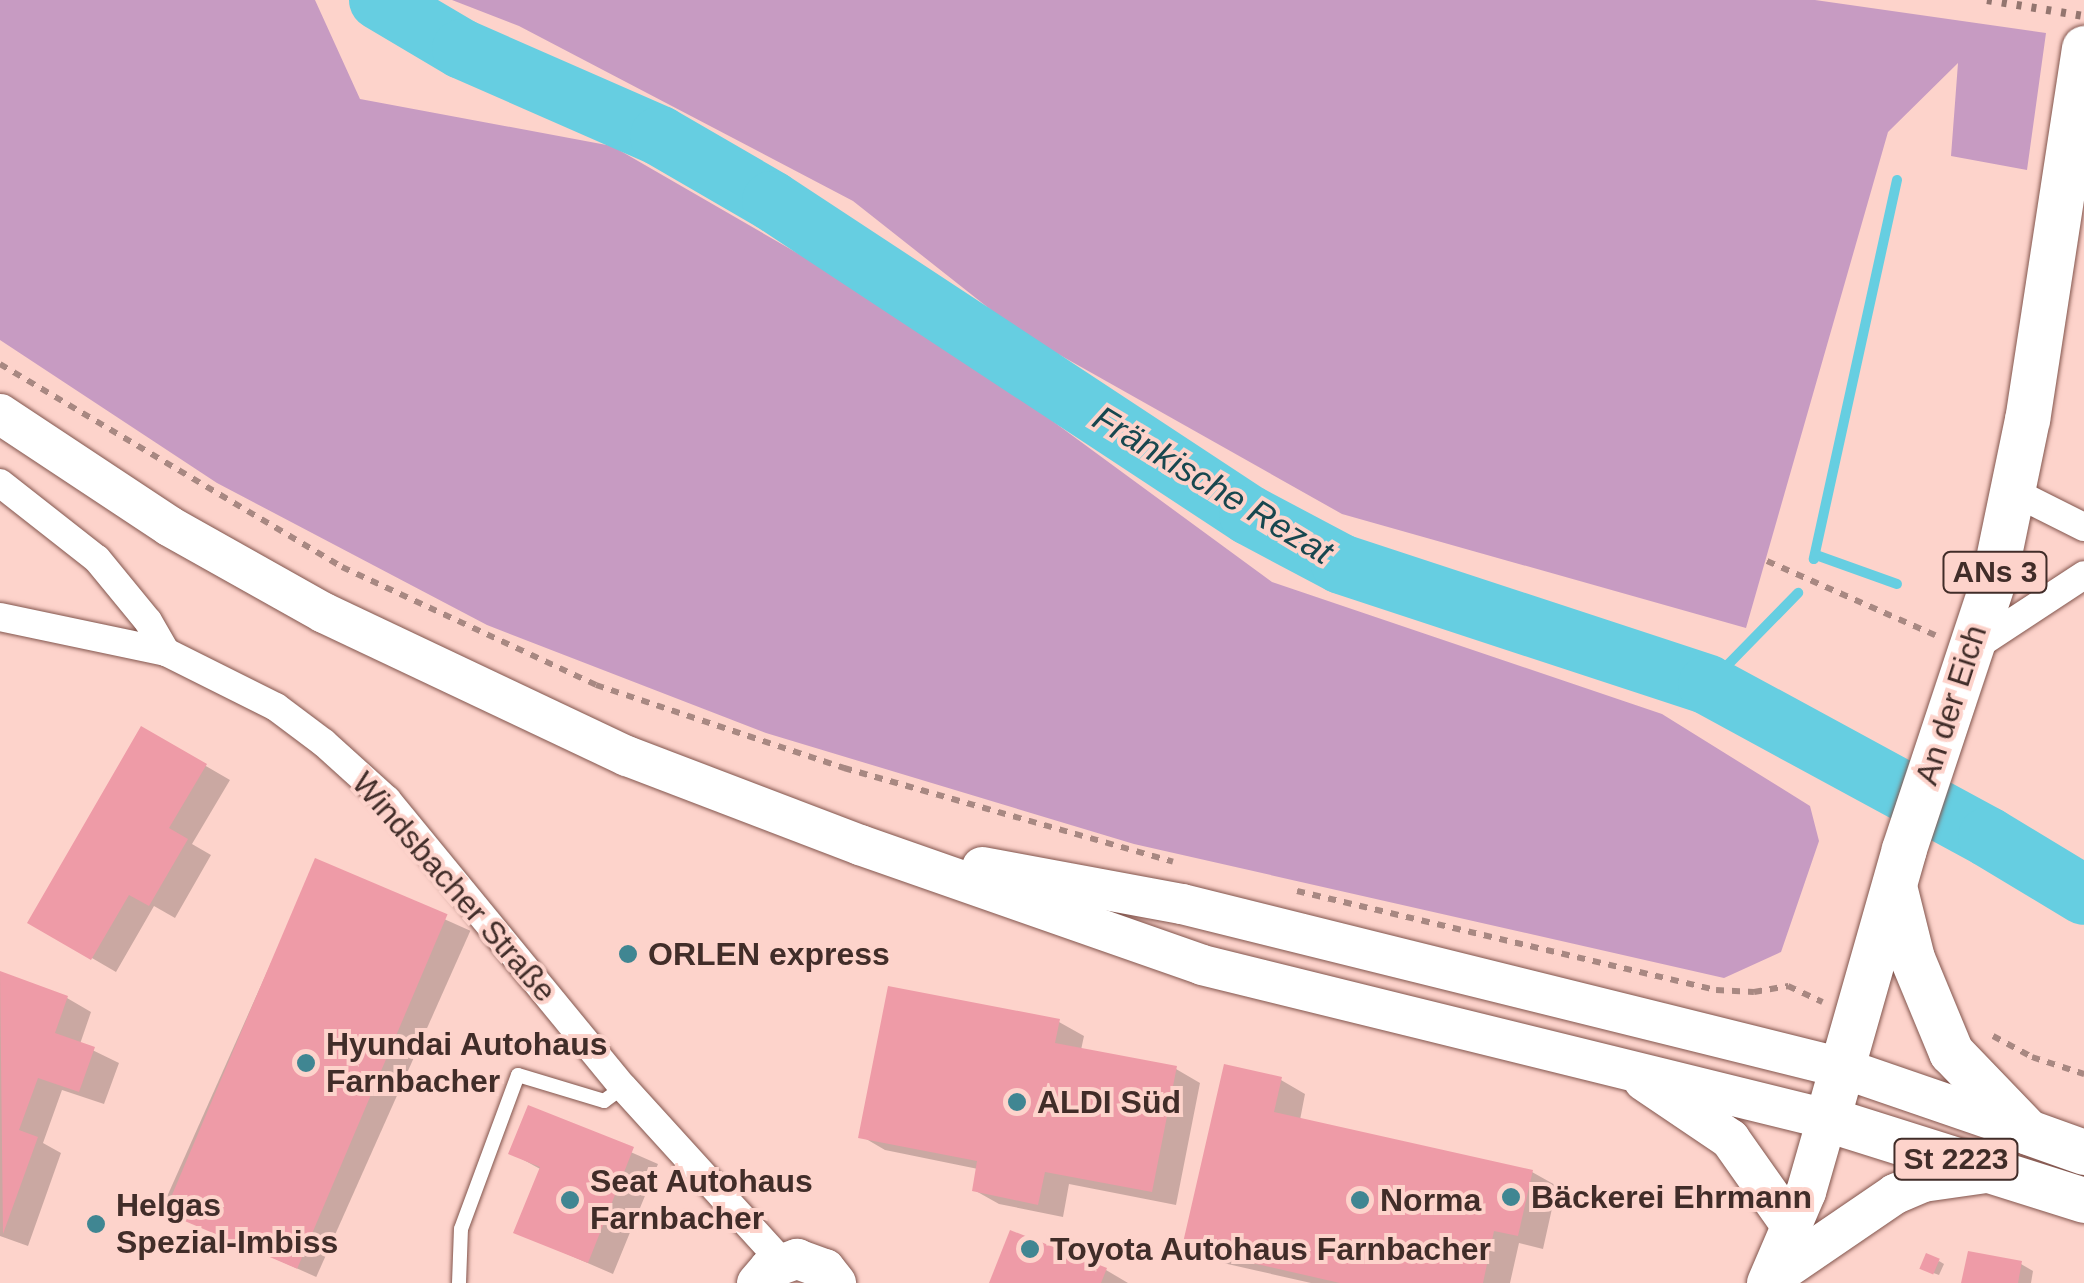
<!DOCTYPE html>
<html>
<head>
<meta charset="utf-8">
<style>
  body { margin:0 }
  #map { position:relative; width:2084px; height:1283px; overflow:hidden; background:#fdd3cb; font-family:Helvetica,sans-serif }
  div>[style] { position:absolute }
  .green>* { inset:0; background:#c79bc2 }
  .shadow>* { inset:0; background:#0003; transform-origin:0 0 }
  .stream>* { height:10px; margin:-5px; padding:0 5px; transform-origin:5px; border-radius:5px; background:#66cee1 }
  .river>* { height:60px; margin:-30px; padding:0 30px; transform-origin:30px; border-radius:30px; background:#66cee1 }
  .building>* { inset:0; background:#ee9ba7; transform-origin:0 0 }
  .path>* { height:6px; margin-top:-3px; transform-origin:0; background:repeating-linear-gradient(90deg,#a88882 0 8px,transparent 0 16px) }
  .roads { filter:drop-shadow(0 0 2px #82554d) drop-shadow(0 0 2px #82554d) }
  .lane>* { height:14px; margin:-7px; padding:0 7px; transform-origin:7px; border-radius:7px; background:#fff }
  .street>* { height:28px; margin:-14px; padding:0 14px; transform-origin:14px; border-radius:14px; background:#fff }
  .secondary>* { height:40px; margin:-20px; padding:0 20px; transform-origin:20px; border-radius:20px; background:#fff }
  .primary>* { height:45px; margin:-22.5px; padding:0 22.5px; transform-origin:22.5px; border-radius:22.5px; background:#fff }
  .rail>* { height:8px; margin-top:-4px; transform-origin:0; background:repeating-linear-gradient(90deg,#93756f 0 5px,transparent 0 15px) }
  .dots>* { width:28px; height:28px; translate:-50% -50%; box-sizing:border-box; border:5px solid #fdd3cb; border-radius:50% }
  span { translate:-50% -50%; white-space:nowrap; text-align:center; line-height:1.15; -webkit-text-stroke:8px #fdd3cb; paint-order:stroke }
  .shield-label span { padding:2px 8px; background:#fdd3cb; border:2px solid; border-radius:8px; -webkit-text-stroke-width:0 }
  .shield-label { font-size:30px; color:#412d29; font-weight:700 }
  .street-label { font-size:32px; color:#412d29 }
  .poi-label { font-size:32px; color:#412d29; font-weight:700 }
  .left { translate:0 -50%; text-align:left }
  .water-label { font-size:35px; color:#17474f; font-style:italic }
</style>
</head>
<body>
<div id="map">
  <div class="green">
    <i style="clip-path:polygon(0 0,315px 0,360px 99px,612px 146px,920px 324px,1272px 582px,1662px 714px,1810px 806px,1819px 841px,1781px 952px,1724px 978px,1134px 844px,766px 733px,487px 625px,217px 483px,0 340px)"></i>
    <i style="clip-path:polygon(452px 0,1815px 0,2046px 33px,2027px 170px,1951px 156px,1958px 63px,1888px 132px,1746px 628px,1342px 514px,1019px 332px,853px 201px,519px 26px)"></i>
  </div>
  <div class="shadow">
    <i style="clip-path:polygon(142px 729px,230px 780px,192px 844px,211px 855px,175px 918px,154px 906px,116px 972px,30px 922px)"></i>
    <i style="left:316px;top:862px;width:169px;height:379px;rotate:24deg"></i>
    <i style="clip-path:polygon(0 974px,67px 998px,91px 1012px,80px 1044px,119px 1063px,104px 1104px,62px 1090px,43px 1143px,61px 1153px,28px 1246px,0 1236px)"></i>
    <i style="clip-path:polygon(1059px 1022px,1084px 1036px,1081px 1050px,1176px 1069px,1200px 1083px,1176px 1205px,1069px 1184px,1063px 1217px,999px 1204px,974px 1190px,978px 1169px,885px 1150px,861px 1136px)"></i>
    <i style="clip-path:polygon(1281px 1080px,1305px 1094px,1300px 1120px,1532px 1172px,1557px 1186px,1543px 1249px,1519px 1243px,1510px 1283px,1311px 1283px,1210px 1260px,1185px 1246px)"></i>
    <i style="clip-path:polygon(530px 1108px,658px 1164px,613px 1274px,516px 1232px,542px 1170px,511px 1153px)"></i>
    <i style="clip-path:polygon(1939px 1261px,1944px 1264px,1939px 1275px,1928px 1271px)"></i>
    <i style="clip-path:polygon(2021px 1264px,2033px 1271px,2031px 1283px,1964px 1283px)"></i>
    <i style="clip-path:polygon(1106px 1270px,1128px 1283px,991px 1283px)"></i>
  </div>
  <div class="stream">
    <i style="left:1897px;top:180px;width:388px;rotate:102.4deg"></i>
    <i style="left:1814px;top:559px;width:4px;rotate:-63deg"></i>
    <i style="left:1816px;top:555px;width:86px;rotate:19.7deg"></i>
    <i style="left:1708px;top:685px;width:129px;rotate:-45.6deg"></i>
  </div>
  <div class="river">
    <i style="left:379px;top:0;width:96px;rotate:30.6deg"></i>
    <i style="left:462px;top:49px;width:216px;rotate:23.7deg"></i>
    <i style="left:660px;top:136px;width:129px;rotate:30.1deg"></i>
    <i style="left:772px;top:201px;width:571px;rotate:33.36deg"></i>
    <i style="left:1249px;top:515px;width:104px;rotate:28deg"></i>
    <i style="left:1341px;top:564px;width:386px;rotate:18.2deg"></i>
    <i style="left:1708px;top:685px;width:319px;rotate:28.5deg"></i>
    <i style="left:1988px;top:837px;width:112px;rotate:31.1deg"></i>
  </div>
  <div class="building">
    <i style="clip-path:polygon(141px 726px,207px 764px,169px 828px,188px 839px,149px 906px,129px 895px,91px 960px,27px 923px)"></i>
    <i style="left:315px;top:858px;width:144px;height:385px;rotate:23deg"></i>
    <i style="clip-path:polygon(0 971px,68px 996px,55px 1033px,95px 1047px,79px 1092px,38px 1078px,19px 1130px,38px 1137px,3px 1234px)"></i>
    <i style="clip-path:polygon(888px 986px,1060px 1019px,1055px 1043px,1177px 1066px,1152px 1192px,1045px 1172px,1038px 1205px,972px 1191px,977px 1161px,858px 1138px)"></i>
    <i style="clip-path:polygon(1224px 1064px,1282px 1077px,1274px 1112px,1533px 1170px,1518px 1236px,1494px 1231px,1483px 1283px,1340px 1283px,1182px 1247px)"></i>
    <i style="clip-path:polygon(528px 1105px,634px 1147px,588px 1263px,513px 1233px,540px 1167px,508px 1154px)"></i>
    <i style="clip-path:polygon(1010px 1230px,1107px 1268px,1101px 1283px,989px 1283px)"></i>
    <i style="clip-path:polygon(1968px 1251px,2022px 1261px,2018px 1283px,1961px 1283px)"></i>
    <i style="left:1926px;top:1253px;width:15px;height:17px;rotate:23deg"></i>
  </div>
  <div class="path">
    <i style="left:0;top:364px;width:398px;rotate:30.7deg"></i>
    <i style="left:342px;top:567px;width:280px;rotate:24.9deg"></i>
    <i style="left:596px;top:685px;width:262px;rotate:18.5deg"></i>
    <i style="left:844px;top:768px;width:342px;rotate:15.9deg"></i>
    <i style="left:1767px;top:561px;width:184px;rotate:23.8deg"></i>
    <i style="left:1297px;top:891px;width:431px;rotate:13.3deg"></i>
    <i style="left:1716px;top:990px;width:38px;rotate:3deg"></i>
    <i style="left:1754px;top:992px;width:35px;rotate:-10deg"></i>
    <i style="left:1788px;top:986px;width:38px;rotate:25deg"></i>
    <i style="left:1993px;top:1036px;width:44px;rotate:28.3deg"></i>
    <i style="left:2032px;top:1057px;width:55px;rotate:18.1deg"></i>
  </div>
  <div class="roads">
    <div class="lane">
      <i style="left:459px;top:1283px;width:54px;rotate:-87.9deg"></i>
      <i style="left:461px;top:1229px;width:164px;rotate:-69.7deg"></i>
      <i style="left:518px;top:1075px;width:90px;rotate:16.8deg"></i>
      <i style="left:604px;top:1101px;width:24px;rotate:-36deg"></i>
    </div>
    <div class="street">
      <i style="left:0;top:483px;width:123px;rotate:38.1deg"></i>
      <i style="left:97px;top:559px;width:80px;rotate:50.6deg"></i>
      <i style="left:148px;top:621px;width:36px;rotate:60deg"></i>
      <i style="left:2014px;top:492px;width:78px;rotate:26.6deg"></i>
      <i style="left:0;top:617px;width:170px;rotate:11.9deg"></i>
      <i style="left:166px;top:652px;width:123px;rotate:26.6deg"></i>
      <i style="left:276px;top:707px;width:60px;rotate:36.9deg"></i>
      <i style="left:324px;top:743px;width:85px;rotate:42.1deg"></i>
      <i style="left:387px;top:800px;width:372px;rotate:50.6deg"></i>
      <i style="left:623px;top:1087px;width:236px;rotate:47.7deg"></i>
      <i style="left:1970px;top:650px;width:136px;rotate:-33.3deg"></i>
    </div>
    <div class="secondary">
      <i style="left:0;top:414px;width:203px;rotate:33.5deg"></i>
      <i style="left:169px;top:526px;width:178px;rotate:29.3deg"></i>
      <i style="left:324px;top:613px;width:335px;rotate:25.3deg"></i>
      <i style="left:627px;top:756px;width:249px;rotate:20.9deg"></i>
      <i style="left:860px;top:845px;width:362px;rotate:19.3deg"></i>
      <i style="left:1202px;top:965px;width:644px;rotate:13.84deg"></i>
      <i style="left:1827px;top:1119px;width:76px;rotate:106deg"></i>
      <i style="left:1806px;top:1192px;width:99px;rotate:113.2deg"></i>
      <i style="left:982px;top:867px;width:203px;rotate:10.5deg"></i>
      <i style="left:1182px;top:904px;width:680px;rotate:13.95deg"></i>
      <i style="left:1842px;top:1068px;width:197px;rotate:19deg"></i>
      <i style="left:1644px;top:1081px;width:104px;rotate:34deg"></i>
      <i style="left:1730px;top:1139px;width:108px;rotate:54.8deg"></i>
      <i style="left:1769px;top:1280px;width:153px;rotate:-34.3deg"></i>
      <i style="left:1895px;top:1194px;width:30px;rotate:-23deg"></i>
      <i style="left:1923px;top:1182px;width:71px;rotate:-8.1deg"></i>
      <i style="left:757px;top:1283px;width:18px;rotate:-49deg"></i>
      <i style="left:769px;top:1269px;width:30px;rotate:-20deg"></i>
      <i style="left:797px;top:1259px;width:30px;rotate:20deg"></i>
      <i style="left:825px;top:1269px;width:18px;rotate:52deg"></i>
    </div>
    <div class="primary">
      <i style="left:2084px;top:48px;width:375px;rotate:98.7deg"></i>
      <i style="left:2027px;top:419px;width:162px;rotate:101.7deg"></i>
      <i style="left:1994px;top:578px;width:286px;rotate:108.4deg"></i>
      <i style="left:1904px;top:849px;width:281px;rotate:105.9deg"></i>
      <i style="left:1827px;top:1119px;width:269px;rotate:17.5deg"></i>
      <i style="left:1895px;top:890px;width:70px;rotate:76deg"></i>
      <i style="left:1912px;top:958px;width:102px;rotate:67.5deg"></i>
      <i style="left:1951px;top:1052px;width:111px;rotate:46.1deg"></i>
      <i style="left:2028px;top:1132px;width:59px;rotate:19.7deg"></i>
    </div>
  </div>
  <div class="rail">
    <i style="left:1987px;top:0;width:98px;rotate:9.4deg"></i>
  </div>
  <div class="dots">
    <i style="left:628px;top:954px;background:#408692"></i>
    <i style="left:306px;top:1063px;background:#408692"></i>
    <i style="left:1017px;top:1102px;background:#408692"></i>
    <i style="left:1511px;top:1197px;background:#408692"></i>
    <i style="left:570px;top:1200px;background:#408692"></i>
    <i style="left:1360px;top:1200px;background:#408692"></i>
    <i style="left:96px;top:1224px;background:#408692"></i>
    <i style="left:1030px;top:1249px;background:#408692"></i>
  </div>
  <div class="shield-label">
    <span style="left:1995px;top:572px">ANs 3</span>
    <span style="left:1956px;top:1159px">St 2223</span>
  </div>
  <div class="street-label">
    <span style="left:1951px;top:705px;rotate:-72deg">An der Eich</span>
    <span style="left:454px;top:887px;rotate:49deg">Windsbacher Straße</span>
  </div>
  <div class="poi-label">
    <span class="left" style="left:648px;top:954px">ORLEN express</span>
    <span class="left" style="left:326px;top:1063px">Hyundai Autohaus<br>Farnbacher</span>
    <span class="left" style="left:1037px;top:1102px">ALDI Süd</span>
    <span class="left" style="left:590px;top:1200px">Seat Autohaus<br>Farnbacher</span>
    <span class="left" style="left:1531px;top:1197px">Bäckerei Ehrmann</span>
    <span class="left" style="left:1380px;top:1200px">Norma</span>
    <span class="left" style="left:116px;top:1224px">Helgas<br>Spezial-Imbiss</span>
    <span class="left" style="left:1050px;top:1249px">Toyota Autohaus Farnbacher</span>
  </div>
  <div class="water-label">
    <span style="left:1213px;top:485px;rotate:31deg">Fränkische Rezat</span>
  </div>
</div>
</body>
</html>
